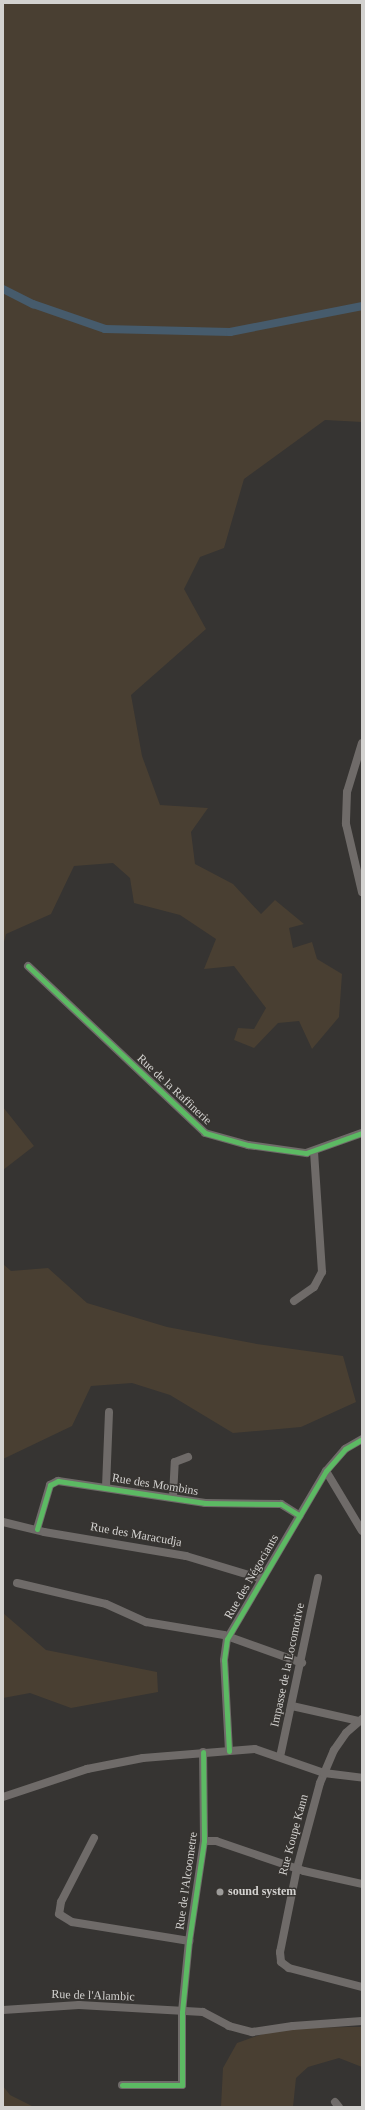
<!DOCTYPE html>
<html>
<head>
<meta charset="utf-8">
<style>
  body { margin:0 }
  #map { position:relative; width:365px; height:2110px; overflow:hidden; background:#363432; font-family:Georgia,serif }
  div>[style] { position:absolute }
  .green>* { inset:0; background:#493f32 }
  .canal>* { height:8px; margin:-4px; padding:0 4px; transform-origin:4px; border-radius:4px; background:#465b6c }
  .minor>* { height:8px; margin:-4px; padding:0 4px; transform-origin:4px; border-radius:4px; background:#6f6b69 }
  .cycleway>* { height:5px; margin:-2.5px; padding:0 2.5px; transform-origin:2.5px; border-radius:2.5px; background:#5cba63 }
  .dots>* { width:11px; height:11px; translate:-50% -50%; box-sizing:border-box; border:2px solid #373431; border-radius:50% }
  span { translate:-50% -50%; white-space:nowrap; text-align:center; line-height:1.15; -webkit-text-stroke:3px #373431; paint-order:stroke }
  .street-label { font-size:12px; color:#d3d2d0 }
  .poi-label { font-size:12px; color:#d3d2d0; font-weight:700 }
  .left { translate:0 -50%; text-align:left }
  .frame { position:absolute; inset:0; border:4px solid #d3d2d0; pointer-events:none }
</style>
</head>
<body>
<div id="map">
  <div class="green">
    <i style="clip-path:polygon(3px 3px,362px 3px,362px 422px,325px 420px,244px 479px,224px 548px,200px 557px,184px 589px,206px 629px,131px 695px,142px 756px,160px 805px,208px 808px,191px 832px,195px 864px,233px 884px,261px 914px,275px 900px,304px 924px,289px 928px,293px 948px,312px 942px,317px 959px,342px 974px,339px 1017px,312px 1049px,299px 1021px,278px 1023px,254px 1048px,234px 1040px,238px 1028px,254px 1029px,266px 1008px,234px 966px,204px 969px,216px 939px,180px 915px,134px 903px,130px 878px,113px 863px,74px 866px,51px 914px,6px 934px,3px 946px)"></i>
    <i style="clip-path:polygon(3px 1107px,34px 1146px,3px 1170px)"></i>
    <i style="clip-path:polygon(3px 1264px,11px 1271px,48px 1268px,87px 1303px,167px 1327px,257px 1344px,343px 1356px,356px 1402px,301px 1427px,233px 1433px,170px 1395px,132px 1383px,91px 1386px,72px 1426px,3px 1459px)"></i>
    <i style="clip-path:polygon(3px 1613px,46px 1650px,157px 1672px,158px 1692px,71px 1708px,30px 1693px,3px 1698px)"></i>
    <i style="clip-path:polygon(348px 2027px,362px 2027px,362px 2067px,339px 2058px,308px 2067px,296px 2078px,293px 2107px,221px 2107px,223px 2068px,237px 2043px,277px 2029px)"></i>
    <i style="clip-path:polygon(3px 2086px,10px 2095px,34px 2107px,3px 2107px)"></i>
  </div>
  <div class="canal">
    <i style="left:3px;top:289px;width:34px;rotate:27deg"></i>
    <i style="left:33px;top:304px;width:76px;rotate:19.1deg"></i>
    <i style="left:105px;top:329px;width:125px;rotate:1.4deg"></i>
    <i style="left:230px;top:332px;width:135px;rotate:-11.1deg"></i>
  </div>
  <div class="minor">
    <i style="left:362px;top:743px;width:51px;rotate:107deg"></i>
    <i style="left:347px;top:792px;width:32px;rotate:92deg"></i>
    <i style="left:346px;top:824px;width:70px;rotate:76.8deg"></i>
    <i style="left:28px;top:966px;width:243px;rotate:43.3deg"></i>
    <i style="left:205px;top:1133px;width:45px;rotate:15.6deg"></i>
    <i style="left:248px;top:1145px;width:59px;rotate:7.9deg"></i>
    <i style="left:306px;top:1153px;width:59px;rotate:-19.7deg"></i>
    <i style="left:294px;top:1301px;width:24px;rotate:-35deg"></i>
    <i style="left:314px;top:1287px;width:17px;rotate:-62deg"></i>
    <i style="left:322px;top:1272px;width:120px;rotate:-93.8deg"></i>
    <i style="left:326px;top:1471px;width:70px;rotate:59deg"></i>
    <i style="left:106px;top:1487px;width:75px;rotate:-87.7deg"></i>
    <i style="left:173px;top:1496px;width:34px;rotate:-87deg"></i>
    <i style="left:175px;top:1462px;width:14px;rotate:-21deg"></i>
    <i style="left:3px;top:1522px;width:42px;rotate:13.7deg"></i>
    <i style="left:44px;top:1532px;width:144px;rotate:9.6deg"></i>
    <i style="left:186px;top:1556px;width:79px;rotate:16.8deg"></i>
    <i style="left:37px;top:1529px;width:46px;rotate:-73.5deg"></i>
    <i style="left:50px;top:1485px;width:9px;rotate:-27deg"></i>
    <i style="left:58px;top:1481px;width:149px;rotate:8.5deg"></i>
    <i style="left:205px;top:1503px;width:76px;rotate:0.8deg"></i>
    <i style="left:281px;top:1504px;width:22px;rotate:32deg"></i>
    <i style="left:17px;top:1583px;width:91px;rotate:13.3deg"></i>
    <i style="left:106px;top:1604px;width:44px;rotate:24.2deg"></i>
    <i style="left:146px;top:1622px;width:79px;rotate:9.5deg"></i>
    <i style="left:224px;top:1635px;width:83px;rotate:19.7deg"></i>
    <i style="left:292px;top:1706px;width:69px;rotate:12.6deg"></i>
    <i style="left:362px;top:1719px;width:21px;rotate:139deg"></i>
    <i style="left:346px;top:1733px;width:21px;rotate:125deg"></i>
    <i style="left:334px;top:1750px;width:36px;rotate:113deg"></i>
    <i style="left:320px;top:1783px;width:88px;rotate:105.1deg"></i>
    <i style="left:297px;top:1868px;width:86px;rotate:101.4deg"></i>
    <i style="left:280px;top:1952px;width:10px;rotate:84deg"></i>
    <i style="left:281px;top:1962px;width:10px;rotate:37deg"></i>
    <i style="left:289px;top:1968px;width:75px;rotate:14.6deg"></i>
    <i style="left:229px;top:1751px;width:91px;rotate:-93.1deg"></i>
    <i style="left:224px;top:1660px;width:21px;rotate:-82deg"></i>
    <i style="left:227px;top:1639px;width:195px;rotate:-59.5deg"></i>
    <i style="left:326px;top:1471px;width:29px;rotate:-49deg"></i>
    <i style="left:345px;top:1449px;width:20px;rotate:-30deg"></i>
    <i style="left:280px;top:1757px;width:183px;rotate:-78deg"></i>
    <i style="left:3px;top:1797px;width:89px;rotate:-18.4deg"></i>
    <i style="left:87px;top:1769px;width:57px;rotate:-11.1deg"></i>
    <i style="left:143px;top:1758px;width:112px;rotate:-4.6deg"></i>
    <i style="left:255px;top:1749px;width:73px;rotate:19.2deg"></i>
    <i style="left:324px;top:1773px;width:38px;rotate:7deg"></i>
    <i style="left:94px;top:1838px;width:72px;rotate:117.3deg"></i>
    <i style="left:61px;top:1902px;width:12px;rotate:99deg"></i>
    <i style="left:59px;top:1914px;width:15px;rotate:32deg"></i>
    <i style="left:72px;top:1922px;width:119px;rotate:9.2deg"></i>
    <i style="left:204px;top:1841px;width:12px"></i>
    <i style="left:216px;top:1841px;width:93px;rotate:18.8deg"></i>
    <i style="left:304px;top:1871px;width:59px;rotate:12.6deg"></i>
    <i style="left:3px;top:2010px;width:76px;rotate:-3.8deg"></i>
    <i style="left:79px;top:2005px;width:124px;rotate:3.2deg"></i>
    <i style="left:203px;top:2012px;width:30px;rotate:28deg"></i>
    <i style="left:229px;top:2026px;width:24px;rotate:15deg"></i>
    <i style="left:252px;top:2032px;width:41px;rotate:-8.3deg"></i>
    <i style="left:293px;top:2026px;width:69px;rotate:-4.1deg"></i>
    <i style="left:122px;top:2085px;width:60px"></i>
    <i style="left:182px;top:2085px;width:73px;rotate:-90deg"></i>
    <i style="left:182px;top:2012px;width:71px;rotate:-84.4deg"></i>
    <i style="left:189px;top:1941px;width:101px;rotate:-81.5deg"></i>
    <i style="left:204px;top:1841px;width:89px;rotate:-90.6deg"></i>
    <i style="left:335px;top:2102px;width:6px;rotate:51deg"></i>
  </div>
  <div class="cycleway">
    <i style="left:28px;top:966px;width:243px;rotate:43.3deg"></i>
    <i style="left:205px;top:1133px;width:45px;rotate:15.6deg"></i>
    <i style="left:248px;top:1145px;width:59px;rotate:7.9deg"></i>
    <i style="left:306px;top:1153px;width:59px;rotate:-19.7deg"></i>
    <i style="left:37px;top:1529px;width:46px;rotate:-73.5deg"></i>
    <i style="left:50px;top:1485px;width:9px;rotate:-27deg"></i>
    <i style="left:58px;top:1481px;width:149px;rotate:8.5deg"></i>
    <i style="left:205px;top:1503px;width:76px;rotate:0.8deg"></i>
    <i style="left:281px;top:1504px;width:22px;rotate:32deg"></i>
    <i style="left:229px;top:1751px;width:91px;rotate:-93.1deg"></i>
    <i style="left:224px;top:1660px;width:21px;rotate:-82deg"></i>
    <i style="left:227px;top:1639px;width:195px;rotate:-59.5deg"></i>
    <i style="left:326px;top:1471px;width:29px;rotate:-49deg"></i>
    <i style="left:345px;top:1449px;width:20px;rotate:-30deg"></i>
    <i style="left:122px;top:2085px;width:60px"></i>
    <i style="left:182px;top:2085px;width:73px;rotate:-90deg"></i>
    <i style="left:182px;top:2012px;width:71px;rotate:-84.4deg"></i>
    <i style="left:189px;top:1941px;width:101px;rotate:-81.5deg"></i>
    <i style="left:204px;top:1841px;width:89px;rotate:-90.6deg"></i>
  </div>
  <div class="dots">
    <i style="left:220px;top:1892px;background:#9c9b99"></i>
  </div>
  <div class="street-label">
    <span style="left:174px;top:1090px;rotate:43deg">Rue de la Raffinerie</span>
    <span style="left:155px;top:1485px;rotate:9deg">Rue des Mombins</span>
    <span style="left:136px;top:1535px;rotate:10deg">Rue des Maracudja</span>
    <span style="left:252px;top:1577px;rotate:-60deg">Rue des Négociants</span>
    <span style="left:288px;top:1665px;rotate:-78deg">Impasse de la Locomotive</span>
    <span style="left:294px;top:1835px;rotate:-75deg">Rue Koupe Kann</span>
    <span style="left:187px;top:1881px;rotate:-82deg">Rue de l'Alcoometre</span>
    <span style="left:93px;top:1996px;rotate:2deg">Rue de l'Alambic</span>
  </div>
  <div class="poi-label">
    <span class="left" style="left:228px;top:1892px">sound system</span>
  </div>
  <div class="frame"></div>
</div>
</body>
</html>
